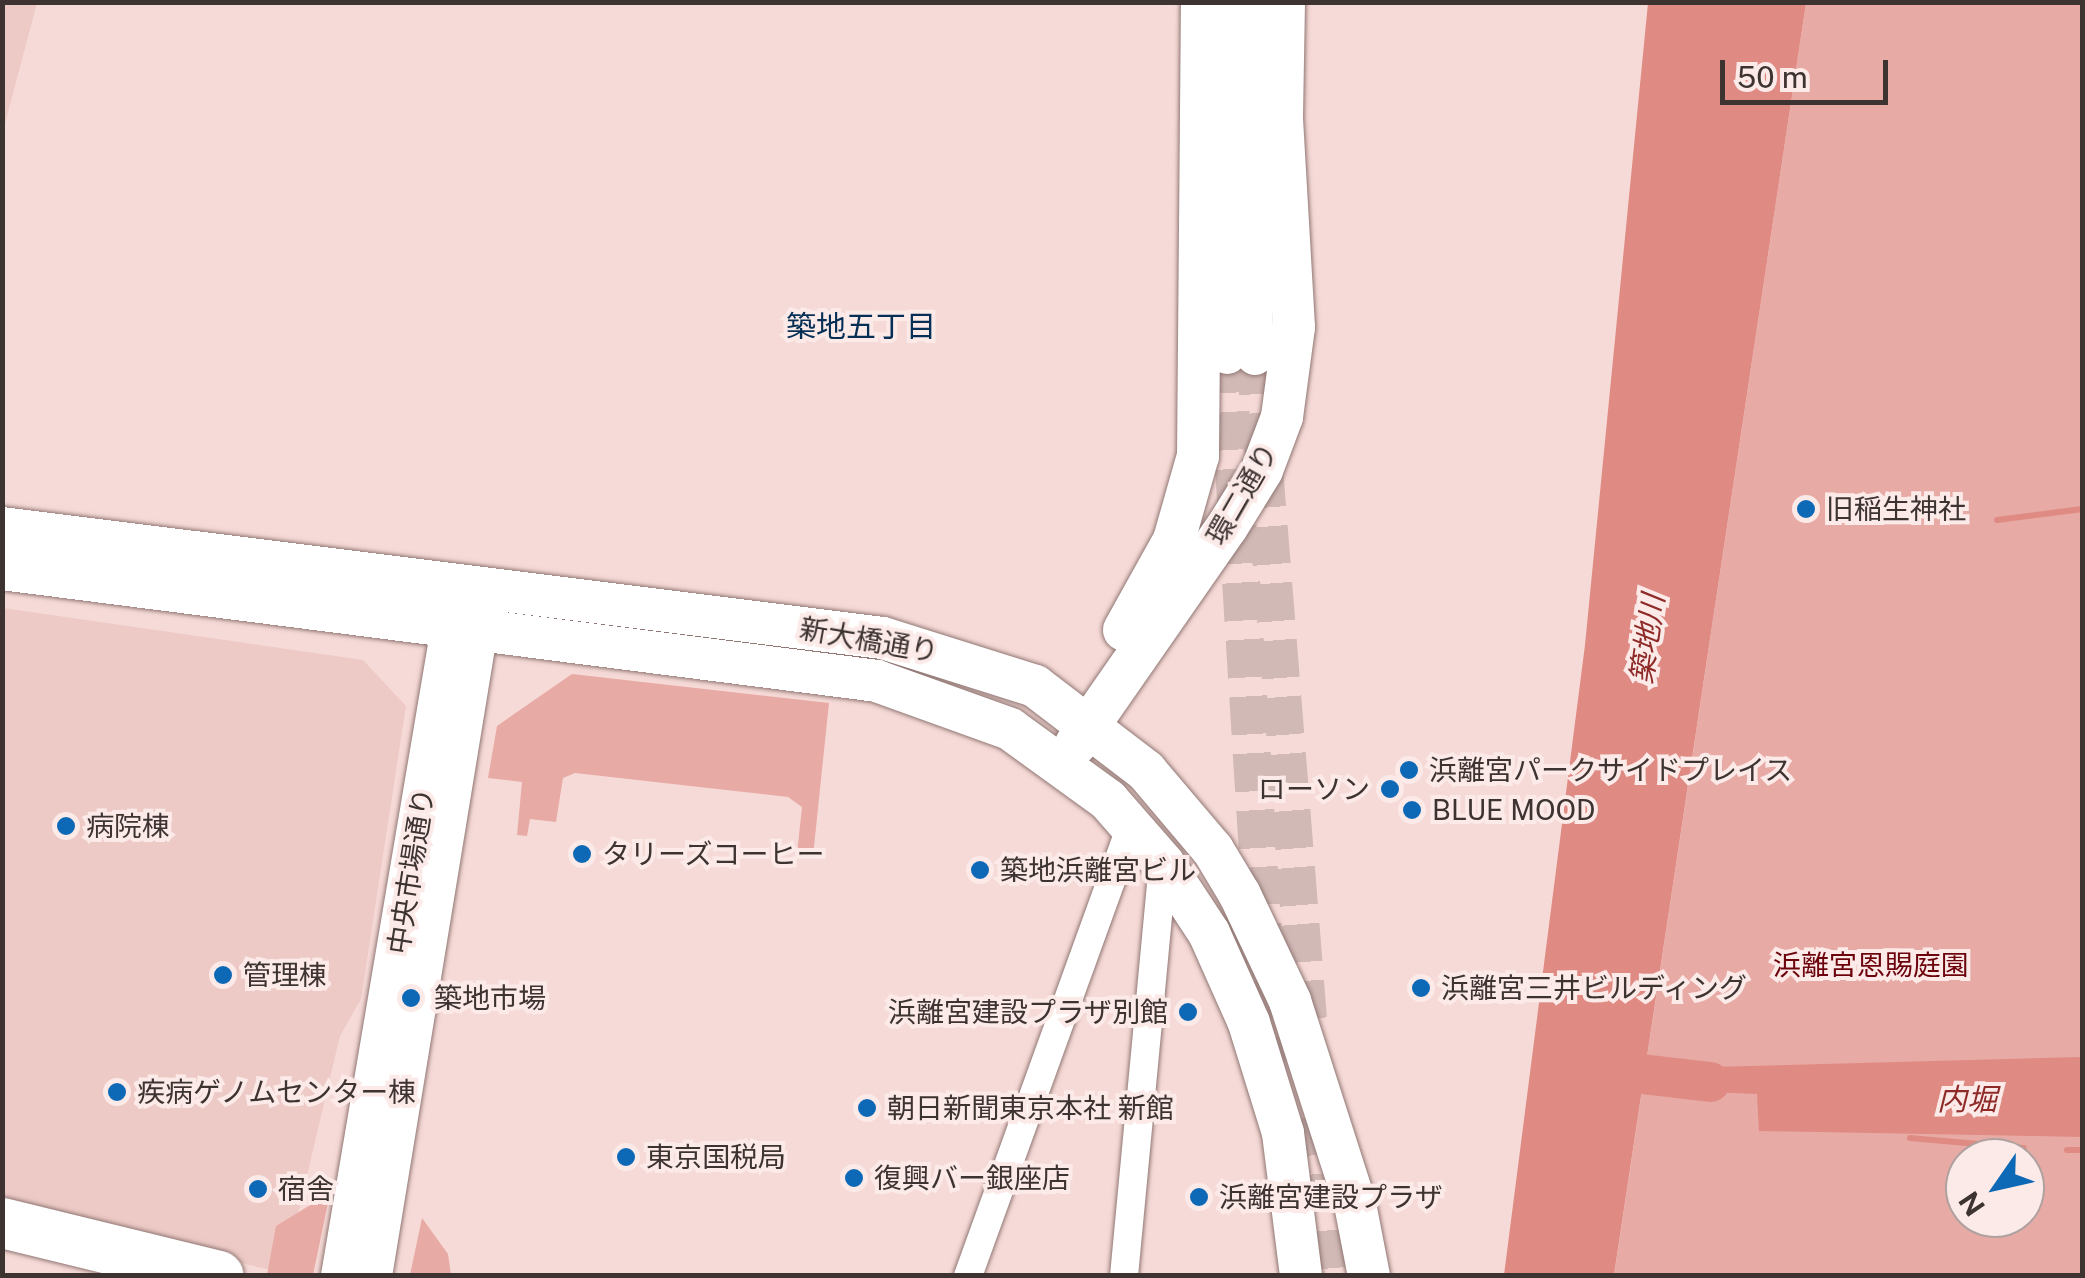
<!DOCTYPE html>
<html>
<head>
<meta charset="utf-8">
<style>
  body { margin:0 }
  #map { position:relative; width:2085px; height:1278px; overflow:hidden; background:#f6dad7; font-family:"Public Sans","Noto Sans JP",sans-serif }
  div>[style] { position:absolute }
  .built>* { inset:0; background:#edcac6 }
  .green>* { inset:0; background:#e8aaa4 }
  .water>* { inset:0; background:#df8a83 }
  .stream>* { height:6px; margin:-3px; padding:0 3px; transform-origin:3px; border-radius:3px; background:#df8a83 }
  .river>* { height:40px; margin:-20px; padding:0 20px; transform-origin:20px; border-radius:20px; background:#df8a83 }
  .secondary-tunnel>* { height:38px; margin-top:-19px; transform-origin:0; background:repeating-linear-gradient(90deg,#d1b9b6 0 38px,transparent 0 57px) }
  .roads { filter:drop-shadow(0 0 2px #907774) drop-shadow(0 0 2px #907774) }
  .street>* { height:28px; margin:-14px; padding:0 14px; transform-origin:14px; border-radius:14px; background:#fff }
  .secondary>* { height:38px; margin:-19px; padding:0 19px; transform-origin:19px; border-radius:19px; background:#fff }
  .primary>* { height:42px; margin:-21px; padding:0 21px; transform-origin:21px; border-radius:21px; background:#fff }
  .highway>* { height:50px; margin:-25px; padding:0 25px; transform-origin:25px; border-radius:25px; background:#fff }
  .dots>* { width:28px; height:28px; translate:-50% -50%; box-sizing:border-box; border:5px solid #fbeae8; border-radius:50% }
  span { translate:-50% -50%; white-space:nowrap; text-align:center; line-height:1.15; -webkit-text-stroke:8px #fbeae8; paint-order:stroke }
  .street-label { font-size:28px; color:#3d3331 }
  .poi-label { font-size:28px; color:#3d3331 }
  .left { translate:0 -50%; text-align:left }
  .right { translate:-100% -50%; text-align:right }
  .park-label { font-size:28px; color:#6c020c }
  .neighbourhood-label { font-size:30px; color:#072f55 }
  .water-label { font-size:30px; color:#8e2b29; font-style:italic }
  .frame { position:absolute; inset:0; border:5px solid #3d3331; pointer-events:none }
  .north { position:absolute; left:1945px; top:1138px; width:100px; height:100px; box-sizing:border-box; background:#fbeae8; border:2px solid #afa19f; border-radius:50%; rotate:236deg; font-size:28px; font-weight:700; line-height:40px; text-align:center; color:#3d3331 }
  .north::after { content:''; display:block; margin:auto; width:35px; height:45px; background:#0d68b6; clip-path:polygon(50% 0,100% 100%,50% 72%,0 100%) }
  .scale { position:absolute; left:1720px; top:60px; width:168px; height:45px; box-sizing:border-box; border:5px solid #3d3331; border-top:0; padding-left:12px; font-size:30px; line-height:35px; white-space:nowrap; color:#3d3331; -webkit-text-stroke:8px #fbeae8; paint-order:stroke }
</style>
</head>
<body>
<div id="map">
  <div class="built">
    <i style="clip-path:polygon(3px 2px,37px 3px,3px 131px,2px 3px)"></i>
    <i style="clip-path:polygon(3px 608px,363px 660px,406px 706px,361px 999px,340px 1036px,284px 1273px,3px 1209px)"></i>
  </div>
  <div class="green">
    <i style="clip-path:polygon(evenodd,1806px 3px,2082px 3px,2082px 1275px,1614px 1276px,1806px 3px,1965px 1158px,2025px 1158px,2025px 1218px,1965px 1218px,1965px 1158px)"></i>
    <i style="clip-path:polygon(572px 674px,829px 703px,813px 856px,797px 854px,802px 807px,788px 797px,575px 773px,563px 778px,556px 822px,530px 819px,527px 836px,517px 835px,522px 782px,488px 778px,497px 726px)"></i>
    <i style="clip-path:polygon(330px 1193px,313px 1275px,267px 1275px,276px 1226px)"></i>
    <i style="clip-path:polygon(422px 1218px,448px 1254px,451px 1275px,410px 1275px)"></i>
  </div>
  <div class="water">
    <i style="clip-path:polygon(1648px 3px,1806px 3px,1614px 1275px,1504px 1275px,1585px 645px)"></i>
    <i style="clip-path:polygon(2082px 1057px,2082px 1137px,1759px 1131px,1757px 1094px,1708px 1092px,1711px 1067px)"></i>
  </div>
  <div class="stream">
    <i style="left:1997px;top:520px;width:86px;rotate:-7.4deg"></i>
    <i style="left:1910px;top:1138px;width:114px;rotate:5deg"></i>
    <i style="left:2067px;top:1150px;width:15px"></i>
  </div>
  <div class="river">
    <i style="left:1591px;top:1068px;width:120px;rotate:6.7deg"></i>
  </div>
  <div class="secondary-tunnel">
    <i style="left:1227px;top:355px;width:709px;rotate:86.44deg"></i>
    <i style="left:1255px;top:356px;width:678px;rotate:85.43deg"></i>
    <i style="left:1316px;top:1117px;width:160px;rotate:85.3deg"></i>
  </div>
  <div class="roads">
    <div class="street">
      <i style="left:968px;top:1276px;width:480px;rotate:-70.1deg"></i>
      <i style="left:1124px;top:1276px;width:415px;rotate:-84.6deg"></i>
    </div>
    <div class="secondary">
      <i style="left:1226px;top:2px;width:353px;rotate:89.8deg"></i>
      <i style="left:1255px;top:356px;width:151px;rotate:-91.9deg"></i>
      <i style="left:1250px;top:205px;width:203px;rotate:-88.6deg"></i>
      <i style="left:340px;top:1276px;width:688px;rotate:-80.37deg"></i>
      <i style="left:373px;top:1276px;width:681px;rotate:-80.7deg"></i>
    </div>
    <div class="primary">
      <i style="left:2px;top:528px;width:888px;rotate:7.12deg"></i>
      <i style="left:883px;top:638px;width:159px;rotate:17.5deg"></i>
      <i style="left:1035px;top:686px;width:140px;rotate:37.4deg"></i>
      <i style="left:1146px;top:771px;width:104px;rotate:49.7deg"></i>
      <i style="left:1213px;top:850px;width:52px;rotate:59deg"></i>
      <i style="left:1240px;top:895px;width:117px;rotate:64.7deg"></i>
      <i style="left:1290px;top:1001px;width:213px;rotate:72.2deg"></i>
      <i style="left:1355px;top:1204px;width:73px;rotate:79deg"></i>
      <i style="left:2px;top:569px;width:882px;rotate:7.29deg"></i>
      <i style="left:877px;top:681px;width:141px;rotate:19.8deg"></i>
      <i style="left:1010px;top:729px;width:121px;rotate:35.9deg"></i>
      <i style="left:1108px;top:800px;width:84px;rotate:48.9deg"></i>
      <i style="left:1163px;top:863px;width:84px;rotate:56.7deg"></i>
      <i style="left:1209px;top:933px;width:98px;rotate:66deg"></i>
      <i style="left:1249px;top:1023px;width:115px;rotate:72.8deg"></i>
      <i style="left:1283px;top:1133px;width:144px;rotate:82.8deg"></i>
      <i style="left:1124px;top:630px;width:103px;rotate:-60.9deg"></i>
      <i style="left:1174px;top:540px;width:87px;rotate:-74.1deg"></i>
      <i style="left:1198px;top:456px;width:454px;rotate:-89.5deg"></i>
      <i style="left:1076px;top:744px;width:264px;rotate:-55.2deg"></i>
      <i style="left:1227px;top:527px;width:67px;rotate:-58.4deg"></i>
      <i style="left:1262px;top:470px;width:57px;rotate:-69.3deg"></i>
      <i style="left:1282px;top:417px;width:91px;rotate:-82.4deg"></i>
      <i style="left:1294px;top:327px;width:210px;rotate:-93.3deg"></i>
      <i style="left:1282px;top:117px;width:115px;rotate:-89deg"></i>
    </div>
    <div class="highway">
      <i style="left:2px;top:1223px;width:223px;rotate:13.7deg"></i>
    </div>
  </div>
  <div class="dots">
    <i style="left:1806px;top:509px;background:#0d68b6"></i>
    <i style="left:1409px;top:770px;background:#0d68b6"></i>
    <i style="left:1390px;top:789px;background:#0d68b6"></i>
    <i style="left:1412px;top:810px;background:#0d68b6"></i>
    <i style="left:66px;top:826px;background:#0d68b6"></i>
    <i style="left:582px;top:854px;background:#0d68b6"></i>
    <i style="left:980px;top:870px;background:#0d68b6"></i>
    <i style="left:223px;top:975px;background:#0d68b6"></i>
    <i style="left:1421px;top:988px;background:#0d68b6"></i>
    <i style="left:411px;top:998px;background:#0d68b6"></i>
    <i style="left:1188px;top:1012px;background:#0d68b6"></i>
    <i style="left:117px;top:1092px;background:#0d68b6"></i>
    <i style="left:867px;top:1108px;background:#0d68b6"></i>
    <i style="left:626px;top:1157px;background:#0d68b6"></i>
    <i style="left:854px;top:1178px;background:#0d68b6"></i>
    <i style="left:258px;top:1189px;background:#0d68b6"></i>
    <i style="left:1199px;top:1197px;background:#0d68b6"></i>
  </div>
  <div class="street-label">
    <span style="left:1242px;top:494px;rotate:-60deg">環二通り</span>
    <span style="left:869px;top:640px;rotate:10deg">新大橋通り</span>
    <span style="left:411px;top:871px;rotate:-81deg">中央市場通り</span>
  </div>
  <div class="poi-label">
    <span class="left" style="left:1826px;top:509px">旧稲生神社</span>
    <span class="left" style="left:1429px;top:770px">浜離宮パークサイドプレイス</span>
    <span class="right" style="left:1370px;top:789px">ローソン</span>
    <span class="left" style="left:1432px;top:810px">BLUE MOOD</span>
    <span class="left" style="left:86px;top:826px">病院棟</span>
    <span class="left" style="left:602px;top:854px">タリーズコーヒー</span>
    <span class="left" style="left:1000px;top:870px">築地浜離宮ビル</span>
    <span class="left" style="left:243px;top:975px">管理棟</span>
    <span class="left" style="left:1441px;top:988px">浜離宮三井ビルディング</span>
    <span class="left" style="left:434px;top:998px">築地市場</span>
    <span class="right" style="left:1168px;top:1012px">浜離宮建設プラザ別館</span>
    <span class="left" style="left:137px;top:1092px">疾病ゲノムセンター棟</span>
    <span class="left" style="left:887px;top:1108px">朝日新聞東京本社 新館</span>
    <span class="left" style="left:646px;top:1157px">東京国税局</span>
    <span class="left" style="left:874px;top:1178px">復興バー銀座店</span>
    <span class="left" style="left:278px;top:1189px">宿舎</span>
    <span class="left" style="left:1219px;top:1197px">浜離宮建設プラザ</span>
  </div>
  <div class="park-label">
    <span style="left:1871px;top:965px">浜離宮恩賜庭園</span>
  </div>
  <div class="neighbourhood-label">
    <span style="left:861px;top:326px">築地五丁目</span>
  </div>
  <div class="water-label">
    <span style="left:1647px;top:639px;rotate:-82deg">築地川</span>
    <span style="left:1967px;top:1099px">内堀</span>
  </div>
  <div class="frame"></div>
  <div class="north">N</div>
  <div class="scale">50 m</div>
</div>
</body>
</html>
